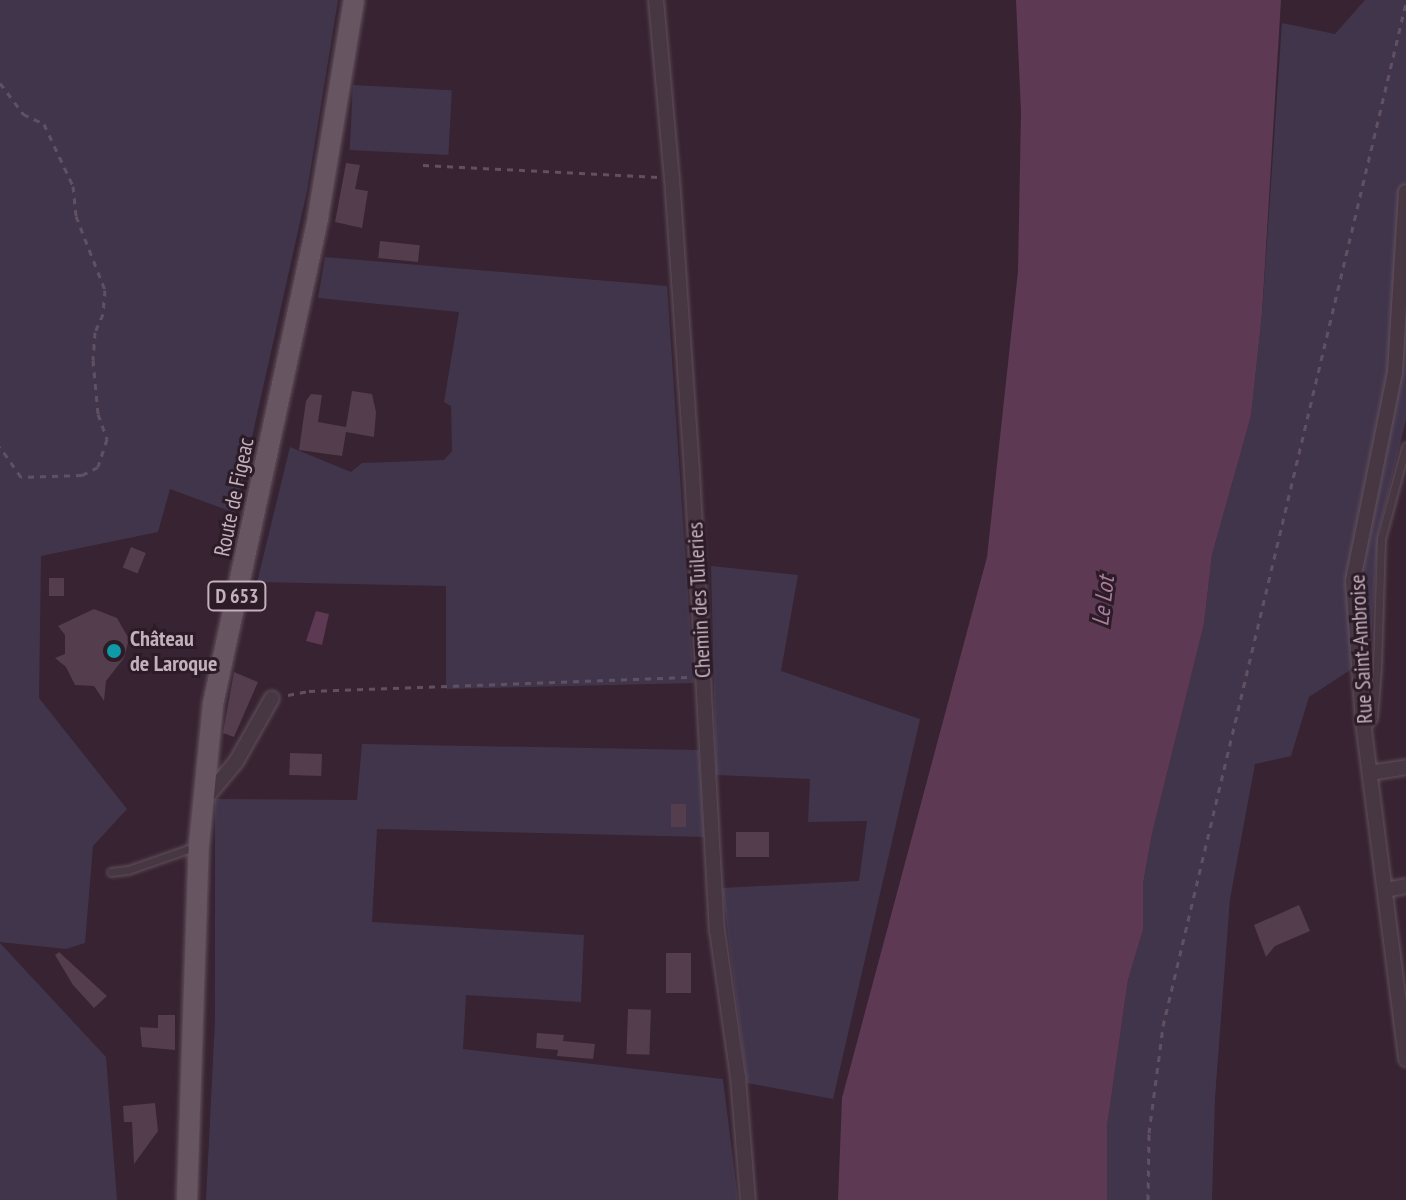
<!DOCTYPE html>
<html>
<head>
<meta charset="utf-8">
<style>
  body { margin:0 }
  #map { position:relative; width:1406px; height:1200px; overflow:hidden; background:#372331; font-family:"PT Sans Narrow",sans-serif }
  div>[style] { position:absolute }
  .green>* { inset:0; background:#41354c; transform-origin:0 0 }
  .water>* { inset:0; background:#5d3953 }
  .building>* { inset:0; background:#543d4d; transform-origin:0 0 }
  .path>* { height:3px; margin-top:-1.5px; transform-origin:0; background:repeating-linear-gradient(90deg,#605061 0 6px,transparent 0 12px) }
  .roads { filter:drop-shadow(0 0 2px #62515d) drop-shadow(0 0 2px #62515d) }
  .lane>* { height:7px; margin:-3.5px; padding:0 3.5px; transform-origin:3.5px; border-radius:3.5px; background:#473742 }
  .street>* { height:14px; margin:-7px; padding:0 7px; transform-origin:7px; border-radius:7px; background:#473742 }
  .primary>* { height:20px; margin:-10px; padding:0 10px; transform-origin:10px; border-radius:10px; background:#675562 }
  .dots>* { width:22px; height:22px; translate:-50% -50%; box-sizing:border-box; border:4px solid #2c1c27; border-radius:50% }
  span { translate:-50% -50%; white-space:nowrap; text-align:center; line-height:1.15; -webkit-text-stroke:6px #2c1c27; paint-order:stroke }
  .shield-label span { padding:2px 6px; background:#2c1c27; border:2px solid; border-radius:6px; -webkit-text-stroke-width:0 }
  .shield-label { font-size:20px; color:#c4b1bd; font-weight:700 }
  .street-label { font-size:22px; color:#c4b1bd }
  .poi-label { font-size:22px; color:#c4b1bd; font-weight:700 }
  .left { translate:0 -50%; text-align:left }
  .water-label { font-size:24px; color:#a97c9c; font-style:italic }
</style>
</head>
<body>
<div id="map">
  <div class="green">
    <i style="clip-path:polygon(0 0,338px 0,307px 191px,235px 513px,170px 489px,158px 532px,41px 556px,39px 698px,127px 809px,93px 846px,85px 943px,66px 949px,0 942px)"></i>
    <i style="clip-path:polygon(1365px 0,1406px 0,1406px 420px,1378px 534px,1370px 657px,1309px 697px,1291px 756px,1255px 764px,1230px 899px,1215px 1098px,1212px 1200px,1107px 1200px,1107px 1127px,1128px 980px,1143px 930px,1143px 884px,1152px 834px,1204px 624px,1212px 555px,1251px 416px,1262px 314px,1282px 23px,1335px 34px)"></i>
    <i style="left:353px;top:85px;width:99px;height:65px;rotate:3deg"></i>
    <i style="clip-path:polygon(325px 257px,667px 286px,694px 683px,446px 689px,446px 586px,257px 582px,290px 447px,351px 472px,362px 463px,444px 460px,452px 451px,451px 406px,444px 402px,459px 312px,318px 298px)"></i>
    <i style="clip-path:polygon(711px 566px,798px 575px,781px 671px,920px 719px,833px 1099px,747px 1083px,722px 888px,859px 881px,867px 821px,808px 822px,810px 779px,716px 775px)"></i>
    <i style="clip-path:polygon(362px 744px,699px 750px,704px 837px,377px 829px,372px 922px,584px 935px,581px 1002px,466px 995px,463px 1049px,723px 1079px,738px 1200px,206px 1200px,215px 1020px,215px 799px,357px 800px)"></i>
    <i style="clip-path:polygon(0 943px,106px 1057px,117px 1200px,0 1200px)"></i>
  </div>
  <div class="water">
    <i style="clip-path:polygon(1016px 0,1281px 0,1262px 314px,1251px 416px,1212px 555px,1204px 624px,1152px 834px,1143px 884px,1143px 930px,1128px 980px,1107px 1127px,1107px 1200px,838px 1200px,842px 1098px,987px 557px,1018px 271px,1021px 112px)"></i>
    <i style="clip-path:polygon(316px 611px,329px 614px,322px 645px,306px 641px)"></i>
  </div>
  <div class="building">
    <i style="clip-path:polygon(346px 163px,360px 165px,355px 189px,368px 191px,362px 228px,335px 222px)"></i>
    <i style="left:380px;top:241px;width:40px;height:17px;rotate:6deg"></i>
    <i style="clip-path:polygon(352px 391px,372px 394px,376px 412px,374px 437px,346px 432px,342px 456px,299px 450px,306px 401px,311px 394px,322px 395px,318px 422px,346px 427px)"></i>
    <i style="left:131px;top:547px;width:16px;height:22px;rotate:22deg"></i>
    <i style="left:49px;top:578px;width:15px;height:18px"></i>
    <i style="clip-path:polygon(94px 609px,117px 618px,129px 639px,124px 658px,106px 681px,104px 701px,94px 686px,75px 685px,66px 667px,55px 658px,65px 654px,65px 635px,58px 626px)"></i>
    <i style="clip-path:polygon(234px 672px,258px 682px,234px 737px,223px 733px)"></i>
    <i style="left:290px;top:753px;width:32px;height:22px;rotate:2deg"></i>
    <i style="left:671px;top:804px;width:15px;height:23px"></i>
    <i style="left:769px;top:832px;width:25px;height:33px;rotate:90deg"></i>
    <i style="clip-path:polygon(1299px 905px,1310px 931px,1275px 946px,1266px 957px,1254px 925px)"></i>
    <i style="clip-path:polygon(59px 952px,107px 996px,94px 1008px,73px 985px,55px 955px)"></i>
    <i style="left:666px;top:953px;width:25px;height:40px"></i>
    <i style="left:628px;top:1009px;width:23px;height:45px;rotate:2deg"></i>
    <i style="clip-path:polygon(158px 1015px,175px 1015px,175px 1050px,142px 1047px,140px 1027px,158px 1028px)"></i>
    <i style="clip-path:polygon(537px 1033px,564px 1035px,563px 1041px,595px 1044px,593px 1059px,557px 1056px,558px 1050px,536px 1048px)"></i>
    <i style="clip-path:polygon(155px 1103px,158px 1131px,134px 1164px,132px 1122px,124px 1122px,123px 1106px)"></i>
  </div>
  <div class="path">
    <i style="left:0;top:83px;width:39px;rotate:53deg"></i>
    <i style="left:23px;top:114px;width:23px;rotate:25deg"></i>
    <i style="left:44px;top:124px;width:68px;rotate:64.9deg"></i>
    <i style="left:73px;top:186px;width:30px;rotate:84deg"></i>
    <i style="left:76px;top:216px;width:79px;rotate:68.6deg"></i>
    <i style="left:105px;top:290px;width:24px;rotate:95deg"></i>
    <i style="left:103px;top:314px;width:20px;rotate:114deg"></i>
    <i style="left:95px;top:332px;width:28px;rotate:94deg"></i>
    <i style="left:93px;top:360px;width:54px;rotate:84.7deg"></i>
    <i style="left:98px;top:414px;width:27px;rotate:70deg"></i>
    <i style="left:107px;top:439px;width:29px;rotate:108deg"></i>
    <i style="left:98px;top:467px;width:18px;rotate:153deg"></i>
    <i style="left:82px;top:475px;width:61px;rotate:178.1deg"></i>
    <i style="left:21px;top:477px;width:37px;rotate:-125deg"></i>
    <i style="left:423px;top:165px;width:236px;rotate:2.9deg"></i>
    <i style="left:288px;top:695px;width:21px;rotate:-11deg"></i>
    <i style="left:309px;top:691px;width:379px;rotate:-2.1deg"></i>
    <i style="left:1148px;top:1200px;width:67px;rotate:-89.1deg"></i>
    <i style="left:1149px;top:1133px;width:108px;rotate:-82.5deg"></i>
    <i style="left:1163px;top:1026px;width:1051px;rotate:-76.64deg"></i>
  </div>
  <div class="roads">
    <div class="lane">
      <i style="left:1366px;top:727px;width:11px;rotate:-52deg"></i>
      <i style="left:1373px;top:718px;width:51px;rotate:-85.5deg"></i>
      <i style="left:1377px;top:667px;width:128px;rotate:-88.2deg"></i>
      <i style="left:1381px;top:539px;width:96px;rotate:-75deg"></i>
      <i style="left:111px;top:872px;width:17px;rotate:-7deg"></i>
      <i style="left:128px;top:870px;width:73px;rotate:-19.2deg"></i>
    </div>
    <div class="street">
      <i style="left:656px;top:0;width:179px;rotate:84.9deg"></i>
      <i style="left:672px;top:178px;width:295px;rotate:86.1deg"></i>
      <i style="left:692px;top:472px;width:459px;rotate:86.9deg"></i>
      <i style="left:717px;top:930px;width:148px;rotate:81.9deg"></i>
      <i style="left:738px;top:1077px;width:123px;rotate:85.4deg"></i>
      <i style="left:1406px;top:192px;width:180px;rotate:93.5deg"></i>
      <i style="left:1395px;top:372px;width:213px;rotate:101.4deg"></i>
      <i style="left:1353px;top:581px;width:141px;rotate:85.9deg"></i>
      <i style="left:1363px;top:722px;width:340px;rotate:82.7deg"></i>
      <i style="left:1370px;top:773px;width:36px;rotate:-9deg"></i>
      <i style="left:202px;top:796px;width:9px;rotate:-21deg"></i>
      <i style="left:210px;top:793px;width:40px;rotate:-50deg"></i>
      <i style="left:236px;top:762px;width:73px;rotate:-60.6deg"></i>
      <i style="left:1386px;top:890px;width:20px;rotate:-11deg"></i>
    </div>
    <div class="primary">
      <i style="left:187px;top:1200px;width:355px;rotate:-88.1deg"></i>
      <i style="left:199px;top:845px;width:142px;rotate:-84.3deg"></i>
      <i style="left:213px;top:704px;width:498px;rotate:-77.8deg"></i>
      <i style="left:318px;top:217px;width:220px;rotate:-80.6deg"></i>
    </div>
  </div>
  <div class="dots">
    <i style="left:114px;top:651px;background:#0f9aa8"></i>
  </div>
  <div class="shield-label">
    <span style="left:237px;top:596px">D 653</span>
  </div>
  <div class="street-label">
    <span style="left:234px;top:497px;rotate:-78deg">Route de Figeac</span>
    <span style="left:699px;top:600px;rotate:-93deg">Chemin des Tuileries</span>
    <span style="left:1361px;top:649px;rotate:-93deg">Rue Saint-Ambroise</span>
  </div>
  <div class="poi-label">
    <span class="left" style="left:130px;top:651px">Château<br>de Laroque</span>
  </div>
  <div class="water-label">
    <span style="left:1103px;top:601px;rotate:-83deg">Le Lot</span>
  </div>
</div>
</body>
</html>
